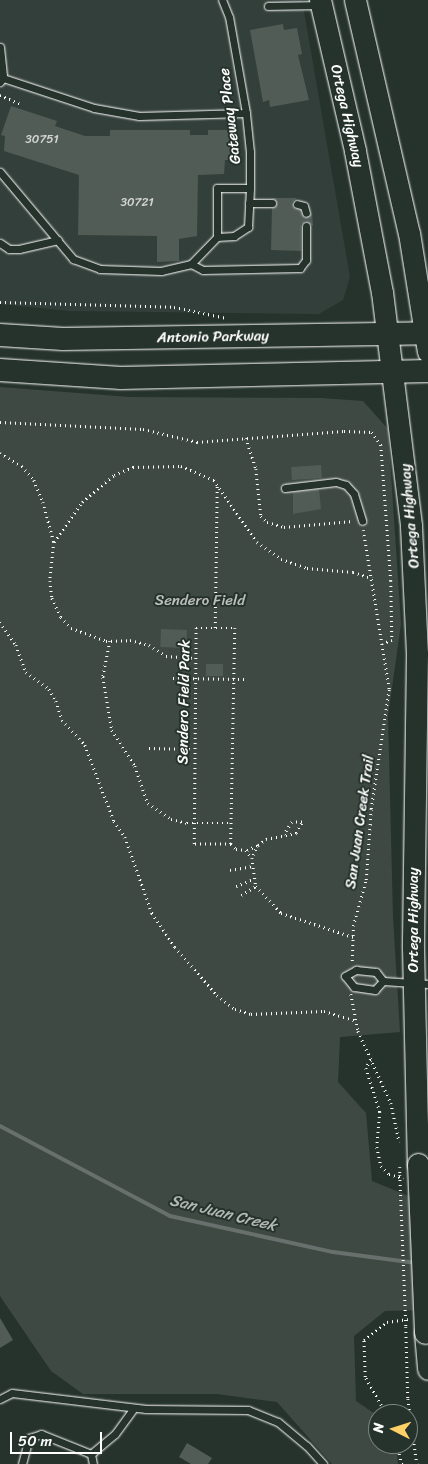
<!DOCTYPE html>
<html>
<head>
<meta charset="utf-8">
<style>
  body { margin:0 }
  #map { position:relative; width:428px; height:1464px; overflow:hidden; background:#26332d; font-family:Sriracha,sans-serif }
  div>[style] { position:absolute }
  .built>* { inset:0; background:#333f3a }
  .green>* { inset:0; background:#3e4944 }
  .stream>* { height:4px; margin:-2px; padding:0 2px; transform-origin:2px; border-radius:2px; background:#67706c }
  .building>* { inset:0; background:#515c57; transform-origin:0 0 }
  .path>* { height:2.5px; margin-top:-1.25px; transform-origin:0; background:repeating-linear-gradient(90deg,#fff 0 1px,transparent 0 5px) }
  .roads { filter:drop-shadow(0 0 1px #fff) drop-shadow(0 0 1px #fff) }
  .service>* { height:7px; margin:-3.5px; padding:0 3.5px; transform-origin:3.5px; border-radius:3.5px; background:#26332d }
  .primary>* { height:21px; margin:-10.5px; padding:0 10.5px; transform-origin:10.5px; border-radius:10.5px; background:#26332d }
  .trunk>* { height:22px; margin:-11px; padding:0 11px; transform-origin:11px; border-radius:11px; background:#26332d }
  .path-bridge>* { height:2.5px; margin-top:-1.25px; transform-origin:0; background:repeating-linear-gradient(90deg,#fff 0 1px,transparent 0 5px) }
  .bridges { filter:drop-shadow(0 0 1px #fff) drop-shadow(0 0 1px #fff) }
  .primary-bridge>* { height:21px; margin:-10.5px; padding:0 10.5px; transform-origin:10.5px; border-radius:10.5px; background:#26332d }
  span { translate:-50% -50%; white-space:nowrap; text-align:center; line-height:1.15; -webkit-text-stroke:4px #26332d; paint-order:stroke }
  .number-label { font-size:12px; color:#d4d6d5 }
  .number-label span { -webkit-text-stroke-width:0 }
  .street-label { font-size:15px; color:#fff }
  .park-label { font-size:15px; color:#bbbfbe }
  .water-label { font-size:16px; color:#b3b8b6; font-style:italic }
  .north { position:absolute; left:368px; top:1404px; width:50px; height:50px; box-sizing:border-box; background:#26332d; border:1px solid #7d8581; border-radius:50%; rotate:275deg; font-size:14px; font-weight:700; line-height:20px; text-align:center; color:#fff }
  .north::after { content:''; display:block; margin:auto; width:18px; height:22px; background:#ffd166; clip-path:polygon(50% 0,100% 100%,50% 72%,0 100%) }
  .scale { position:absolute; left:10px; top:1432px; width:92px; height:22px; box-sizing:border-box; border:2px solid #fff; border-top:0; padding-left:6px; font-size:15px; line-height:18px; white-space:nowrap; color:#fff; -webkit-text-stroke:4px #26332d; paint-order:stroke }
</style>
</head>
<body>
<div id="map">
  <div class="built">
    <i style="clip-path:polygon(0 0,302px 0,350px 277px,343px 300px,319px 314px,70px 311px,0 304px)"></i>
  </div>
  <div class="green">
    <i style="clip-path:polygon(0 387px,130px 397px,321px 398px,363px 401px,388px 429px,401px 624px,388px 716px,393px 917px,400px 1032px,340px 1037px,338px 1082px,366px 1113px,372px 1181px,428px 1204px,428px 1310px,385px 1311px,354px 1336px,356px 1401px,378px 1416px,378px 1444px,396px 1444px,398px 1464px,332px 1464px,277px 1402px,217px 1394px,83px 1394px,51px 1371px,0 1296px)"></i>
  </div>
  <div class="stream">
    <i style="left:0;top:1126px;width:192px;rotate:27.9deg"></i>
    <i style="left:170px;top:1216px;width:167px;rotate:12.5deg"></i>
    <i style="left:333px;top:1252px;width:84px;rotate:7.5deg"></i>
  </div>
  <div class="building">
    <i style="clip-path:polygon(283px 24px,284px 30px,297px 28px,302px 54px,298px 55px,309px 100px,270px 107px,269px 100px,263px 102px,250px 30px)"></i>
    <i style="clip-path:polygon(11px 106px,57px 121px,55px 126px,85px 136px,110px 136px,110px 130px,190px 130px,190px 135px,208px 135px,208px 130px,230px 130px,230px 160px,225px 160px,224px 174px,198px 175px,197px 236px,179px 239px,179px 261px,157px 262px,157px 236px,78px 235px,79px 175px,4px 151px,5px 136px,1px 135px)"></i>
    <i style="clip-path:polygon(272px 198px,297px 198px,292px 202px,294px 208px,300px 210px,304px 218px,312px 213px,313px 226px,306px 221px,301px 224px,301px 251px,271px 250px,272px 208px,277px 203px)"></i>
    <i style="left:321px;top:465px;width:13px;height:30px;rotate:86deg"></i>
    <i style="clip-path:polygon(319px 489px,321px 509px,293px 514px,293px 492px)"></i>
    <i style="left:161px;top:629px;width:26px;height:18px;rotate:2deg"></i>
    <i style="left:206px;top:664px;width:17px;height:12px"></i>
    <i style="clip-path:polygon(0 1318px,13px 1340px,0 1348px)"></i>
    <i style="clip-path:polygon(187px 1443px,212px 1458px,208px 1464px,191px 1464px,179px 1457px)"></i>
  </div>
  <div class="path">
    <i style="left:0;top:95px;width:22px;rotate:24deg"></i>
    <i style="left:0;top:302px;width:174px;rotate:1.6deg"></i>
    <i style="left:174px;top:307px;width:54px;rotate:11.7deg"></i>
    <i style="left:0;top:422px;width:143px;rotate:2.8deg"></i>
    <i style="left:143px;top:429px;width:56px;rotate:13.5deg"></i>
    <i style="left:197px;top:442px;width:147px;rotate:-4.3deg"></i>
    <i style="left:344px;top:431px;width:28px;rotate:2deg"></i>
    <i style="left:372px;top:432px;width:16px;rotate:55deg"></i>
    <i style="left:381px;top:445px;width:136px;rotate:85.8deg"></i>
    <i style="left:391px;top:581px;width:59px;rotate:89deg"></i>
    <i style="left:392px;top:640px;width:10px;rotate:156deg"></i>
    <i style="left:246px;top:438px;width:33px;rotate:72deg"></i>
    <i style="left:256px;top:469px;width:47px;rotate:83.9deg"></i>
    <i style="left:261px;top:516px;width:8px;rotate:45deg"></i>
    <i style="left:267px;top:522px;width:18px;rotate:16deg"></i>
    <i style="left:284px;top:527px;width:69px;rotate:-5deg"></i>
    <i style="left:0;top:453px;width:26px;rotate:31deg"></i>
    <i style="left:22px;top:466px;width:18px;rotate:49deg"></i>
    <i style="left:34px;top:480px;width:24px;rotate:68deg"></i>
    <i style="left:43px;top:502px;width:41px;rotate:74.6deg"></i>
    <i style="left:54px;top:542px;width:39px;rotate:96deg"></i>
    <i style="left:50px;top:581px;width:17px;rotate:83deg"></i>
    <i style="left:52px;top:598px;width:21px;rotate:65deg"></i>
    <i style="left:61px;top:617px;width:15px;rotate:48deg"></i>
    <i style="left:71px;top:628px;width:37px;rotate:20deg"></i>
    <i style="left:106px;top:641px;width:24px;rotate:-2deg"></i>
    <i style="left:130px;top:640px;width:20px;rotate:15deg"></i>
    <i style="left:149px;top:645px;width:20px;rotate:33deg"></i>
    <i style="left:166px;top:656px;width:29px;rotate:4deg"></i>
    <i style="left:54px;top:542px;width:49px;rotate:-55deg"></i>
    <i style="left:82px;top:502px;width:42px;rotate:-40.2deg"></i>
    <i style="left:114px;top:475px;width:21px;rotate:-23deg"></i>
    <i style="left:133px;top:467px;width:48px;rotate:-1.2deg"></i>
    <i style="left:181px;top:466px;width:36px;rotate:23deg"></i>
    <i style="left:214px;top:480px;width:75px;rotate:55.3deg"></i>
    <i style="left:257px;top:542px;width:29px;rotate:35deg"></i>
    <i style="left:281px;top:559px;width:28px;rotate:19deg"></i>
    <i style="left:307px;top:568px;width:46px;rotate:5deg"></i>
    <i style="left:353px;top:572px;width:20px;rotate:18deg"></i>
    <i style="left:0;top:622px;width:28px;rotate:55deg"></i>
    <i style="left:16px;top:645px;width:29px;rotate:70deg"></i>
    <i style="left:26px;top:672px;width:29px;rotate:36deg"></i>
    <i style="left:49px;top:689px;width:14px;rotate:60deg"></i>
    <i style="left:56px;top:701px;width:20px;rotate:72deg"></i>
    <i style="left:62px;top:720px;width:34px;rotate:47deg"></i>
    <i style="left:85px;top:745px;width:81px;rotate:69.1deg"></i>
    <i style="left:114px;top:821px;width:19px;rotate:55deg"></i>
    <i style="left:125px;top:837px;width:81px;rotate:70.4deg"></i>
    <i style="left:152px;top:913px;width:41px;rotate:55.9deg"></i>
    <i style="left:175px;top:947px;width:64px;rotate:48.8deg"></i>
    <i style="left:217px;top:995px;width:23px;rotate:38deg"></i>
    <i style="left:235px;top:1009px;width:17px;rotate:17deg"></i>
    <i style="left:251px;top:1014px;width:73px;rotate:-2.4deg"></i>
    <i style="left:324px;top:1011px;width:34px;rotate:17deg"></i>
    <i style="left:215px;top:628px;width:143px;rotate:-89.2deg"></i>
    <i style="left:110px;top:641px;width:37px;rotate:101deg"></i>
    <i style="left:103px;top:677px;width:54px;rotate:80.4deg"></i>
    <i style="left:112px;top:730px;width:43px;rotate:57.4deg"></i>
    <i style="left:135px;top:766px;width:39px;rotate:71deg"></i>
    <i style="left:148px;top:803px;width:28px;rotate:35deg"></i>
    <i style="left:171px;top:819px;width:16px;rotate:14deg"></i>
    <i style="left:187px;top:823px;width:44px"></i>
    <i style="left:173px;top:678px;width:72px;rotate:0.8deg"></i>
    <i style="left:149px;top:748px;width:45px;rotate:1.3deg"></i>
    <i style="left:231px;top:844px;width:37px;rotate:180deg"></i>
    <i style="left:194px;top:844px;width:216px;rotate:-89.5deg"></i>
    <i style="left:196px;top:628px;width:39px"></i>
    <i style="left:235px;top:628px;width:216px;rotate:91.1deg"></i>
    <i style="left:231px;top:844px;width:7px;rotate:45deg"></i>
    <i style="left:236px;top:849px;width:10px;rotate:6deg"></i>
    <i style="left:246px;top:850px;width:10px;rotate:53deg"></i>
    <i style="left:252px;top:858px;width:28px;rotate:82deg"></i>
    <i style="left:256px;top:886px;width:37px;rotate:47deg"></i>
    <i style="left:281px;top:913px;width:76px;rotate:18.4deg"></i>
    <i style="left:258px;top:845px;width:10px;rotate:-37deg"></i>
    <i style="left:266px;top:839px;width:31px;rotate:-11deg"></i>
    <i style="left:296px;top:833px;width:13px;rotate:-61deg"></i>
    <i style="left:302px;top:822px;width:10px;rotate:180deg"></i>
    <i style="left:292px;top:822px;width:15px;rotate:122deg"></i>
    <i style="left:247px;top:850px;width:12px;rotate:-24deg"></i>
    <i style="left:258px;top:845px;width:14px;rotate:115deg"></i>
    <i style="left:230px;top:870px;width:22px;rotate:-10deg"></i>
    <i style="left:236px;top:886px;width:19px;rotate:-21deg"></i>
    <i style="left:241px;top:895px;width:17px;rotate:-31deg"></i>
    <i style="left:352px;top:961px;width:35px;rotate:-88deg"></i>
    <i style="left:353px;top:926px;width:48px;rotate:-74.2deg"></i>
    <i style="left:366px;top:880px;width:71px;rotate:-86deg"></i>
    <i style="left:371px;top:809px;width:121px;rotate:-81.5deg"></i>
    <i style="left:389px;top:689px;width:161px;rotate:-99.3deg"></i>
    <i style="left:351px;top:994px;width:38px;rotate:79deg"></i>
    <i style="left:358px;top:1031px;width:79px;rotate:65.4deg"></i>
    <i style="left:391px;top:1103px;width:40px;rotate:78deg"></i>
    <i style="left:371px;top:1060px;width:9px;rotate:122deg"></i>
    <i style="left:366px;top:1068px;width:46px;rotate:72.3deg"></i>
    <i style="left:380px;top:1112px;width:35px;rotate:95deg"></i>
    <i style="left:377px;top:1147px;width:19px;rotate:78deg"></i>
    <i style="left:381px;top:1166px;width:11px;rotate:45deg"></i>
    <i style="left:389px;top:1174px;width:15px;rotate:16deg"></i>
    <i style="left:400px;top:1167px;width:8px;rotate:90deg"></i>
    <i style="left:406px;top:1327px;width:72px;rotate:88.4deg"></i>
    <i style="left:408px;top:1399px;width:66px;rotate:82.1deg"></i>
    <i style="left:386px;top:1414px;width:43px;rotate:-119.6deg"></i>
    <i style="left:365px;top:1377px;width:37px;rotate:-92deg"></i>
    <i style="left:364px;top:1340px;width:29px;rotate:-38deg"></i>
    <i style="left:387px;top:1322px;width:21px;rotate:-8deg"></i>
    <i style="left:397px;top:1444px;width:21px;rotate:76deg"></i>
  </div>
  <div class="roads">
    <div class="service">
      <i style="left:268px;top:6px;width:50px;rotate:-1.1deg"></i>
      <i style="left:0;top:47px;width:31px;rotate:84deg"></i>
      <i style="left:3px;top:78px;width:5px;rotate:127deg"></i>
      <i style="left:3px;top:78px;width:96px;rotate:18.2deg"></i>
      <i style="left:94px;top:108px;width:46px;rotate:10.1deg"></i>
      <i style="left:139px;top:116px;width:107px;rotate:-1.6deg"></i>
      <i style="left:0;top:172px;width:114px;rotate:50deg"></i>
      <i style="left:73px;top:259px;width:29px;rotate:20deg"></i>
      <i style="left:100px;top:269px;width:61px;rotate:1.9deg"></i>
      <i style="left:161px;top:271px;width:31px;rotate:-13deg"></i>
      <i style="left:191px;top:264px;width:37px;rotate:-46deg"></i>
      <i style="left:217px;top:237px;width:49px;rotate:-90deg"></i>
      <i style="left:217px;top:188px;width:33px"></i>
      <i style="left:249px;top:203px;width:23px"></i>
      <i style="left:297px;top:204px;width:7px;rotate:16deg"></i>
      <i style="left:304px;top:206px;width:7px;rotate:74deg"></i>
      <i style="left:217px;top:237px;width:17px;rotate:-3deg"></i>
      <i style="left:234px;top:236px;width:17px;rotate:-33deg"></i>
      <i style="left:248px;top:227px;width:39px;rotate:-87deg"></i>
      <i style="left:250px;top:188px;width:36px;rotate:-90deg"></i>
      <i style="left:250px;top:152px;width:39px;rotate:-96deg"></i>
      <i style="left:246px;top:113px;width:97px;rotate:-100deg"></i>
      <i style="left:229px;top:17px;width:18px;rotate:-112deg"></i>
      <i style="left:0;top:243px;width:11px;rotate:34deg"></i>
      <i style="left:9px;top:249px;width:10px"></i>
      <i style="left:19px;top:249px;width:40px;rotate:-13deg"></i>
      <i style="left:191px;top:264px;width:13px;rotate:27deg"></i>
      <i style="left:203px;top:270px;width:97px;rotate:-1.2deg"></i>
      <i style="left:300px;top:268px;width:10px;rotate:-53deg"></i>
      <i style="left:306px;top:260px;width:34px;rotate:-90deg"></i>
      <i style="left:285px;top:488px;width:51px;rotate:-6.7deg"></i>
      <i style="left:336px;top:482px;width:10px;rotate:17deg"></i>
      <i style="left:346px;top:485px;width:12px;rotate:48deg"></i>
      <i style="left:354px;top:494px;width:28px;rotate:73deg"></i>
      <i style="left:356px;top:970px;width:20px;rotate:6deg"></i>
      <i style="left:376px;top:972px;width:11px;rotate:52deg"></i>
      <i style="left:383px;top:981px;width:12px;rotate:132deg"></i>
      <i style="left:375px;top:990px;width:21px;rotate:-172deg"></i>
      <i style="left:354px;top:987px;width:14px;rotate:-129deg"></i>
      <i style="left:345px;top:976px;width:13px;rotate:-29deg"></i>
      <i style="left:383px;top:981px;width:45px;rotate:3.8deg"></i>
      <i style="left:0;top:1399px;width:13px;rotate:-27deg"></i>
      <i style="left:12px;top:1393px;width:135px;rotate:6.8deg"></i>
      <i style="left:146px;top:1409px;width:102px;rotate:0.6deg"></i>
      <i style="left:248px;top:1410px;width:32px;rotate:22deg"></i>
      <i style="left:278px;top:1422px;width:38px;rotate:40deg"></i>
      <i style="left:307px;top:1446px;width:24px;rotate:48deg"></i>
      <i style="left:91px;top:1454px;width:31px;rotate:-40deg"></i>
      <i style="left:115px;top:1434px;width:32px;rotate:-54deg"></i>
      <i style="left:22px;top:1464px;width:27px;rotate:-75deg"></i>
      <i style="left:29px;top:1438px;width:13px;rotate:-18deg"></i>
      <i style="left:41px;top:1434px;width:54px;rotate:21.8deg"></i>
      <i style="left:91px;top:1454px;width:10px;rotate:79deg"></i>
    </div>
    <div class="primary">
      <i style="left:320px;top:0;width:155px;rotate:76.9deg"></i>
      <i style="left:355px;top:151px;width:144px;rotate:79.2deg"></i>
      <i style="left:382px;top:292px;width:236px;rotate:82.9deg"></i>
      <i style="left:411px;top:526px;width:128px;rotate:87.3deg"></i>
      <i style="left:417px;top:654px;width:294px;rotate:90.8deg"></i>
      <i style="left:413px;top:948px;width:216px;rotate:88.7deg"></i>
      <i style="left:355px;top:0;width:239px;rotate:77deg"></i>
      <i style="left:409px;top:233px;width:120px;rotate:80.9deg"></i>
      <i style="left:425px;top:1333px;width:36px;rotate:85deg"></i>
    </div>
    <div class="trunk">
      <i style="left:0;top:335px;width:63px;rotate:3.6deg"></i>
      <i style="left:63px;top:339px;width:365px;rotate:-0.9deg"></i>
      <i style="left:0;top:370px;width:121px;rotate:3.8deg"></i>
      <i style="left:121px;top:378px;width:307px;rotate:-1.3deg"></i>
    </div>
  </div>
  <div class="path-bridge">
    <i style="left:400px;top:1175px;width:152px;rotate:87.7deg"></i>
  </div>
  <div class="bridges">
    <div class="primary-bridge">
      <i style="left:418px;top:1164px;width:169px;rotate:87.6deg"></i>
    </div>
  </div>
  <div class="number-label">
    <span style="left:42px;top:140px">30751</span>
    <span style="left:137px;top:203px">30721</span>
  </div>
  <div class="street-label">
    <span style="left:230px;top:116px;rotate:-97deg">Gateway Place</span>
    <span style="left:347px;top:116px;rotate:77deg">Ortega Highway</span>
    <span style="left:213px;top:337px;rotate:-1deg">Antonio Parkway</span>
    <span style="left:410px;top:516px;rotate:-95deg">Ortega Highway</span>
    <span style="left:184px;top:702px;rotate:-89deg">Sendero Field Park</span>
    <span style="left:360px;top:822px;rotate:-82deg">San Juan Creek Trail</span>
    <span style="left:414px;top:920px;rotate:-90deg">Ortega Highway</span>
  </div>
  <div class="park-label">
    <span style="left:200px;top:601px">Sendero Field</span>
  </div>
  <div class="water-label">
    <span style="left:223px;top:1213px;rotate:14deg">San Juan Creek</span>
  </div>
  <div class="north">N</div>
  <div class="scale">50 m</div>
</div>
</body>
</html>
